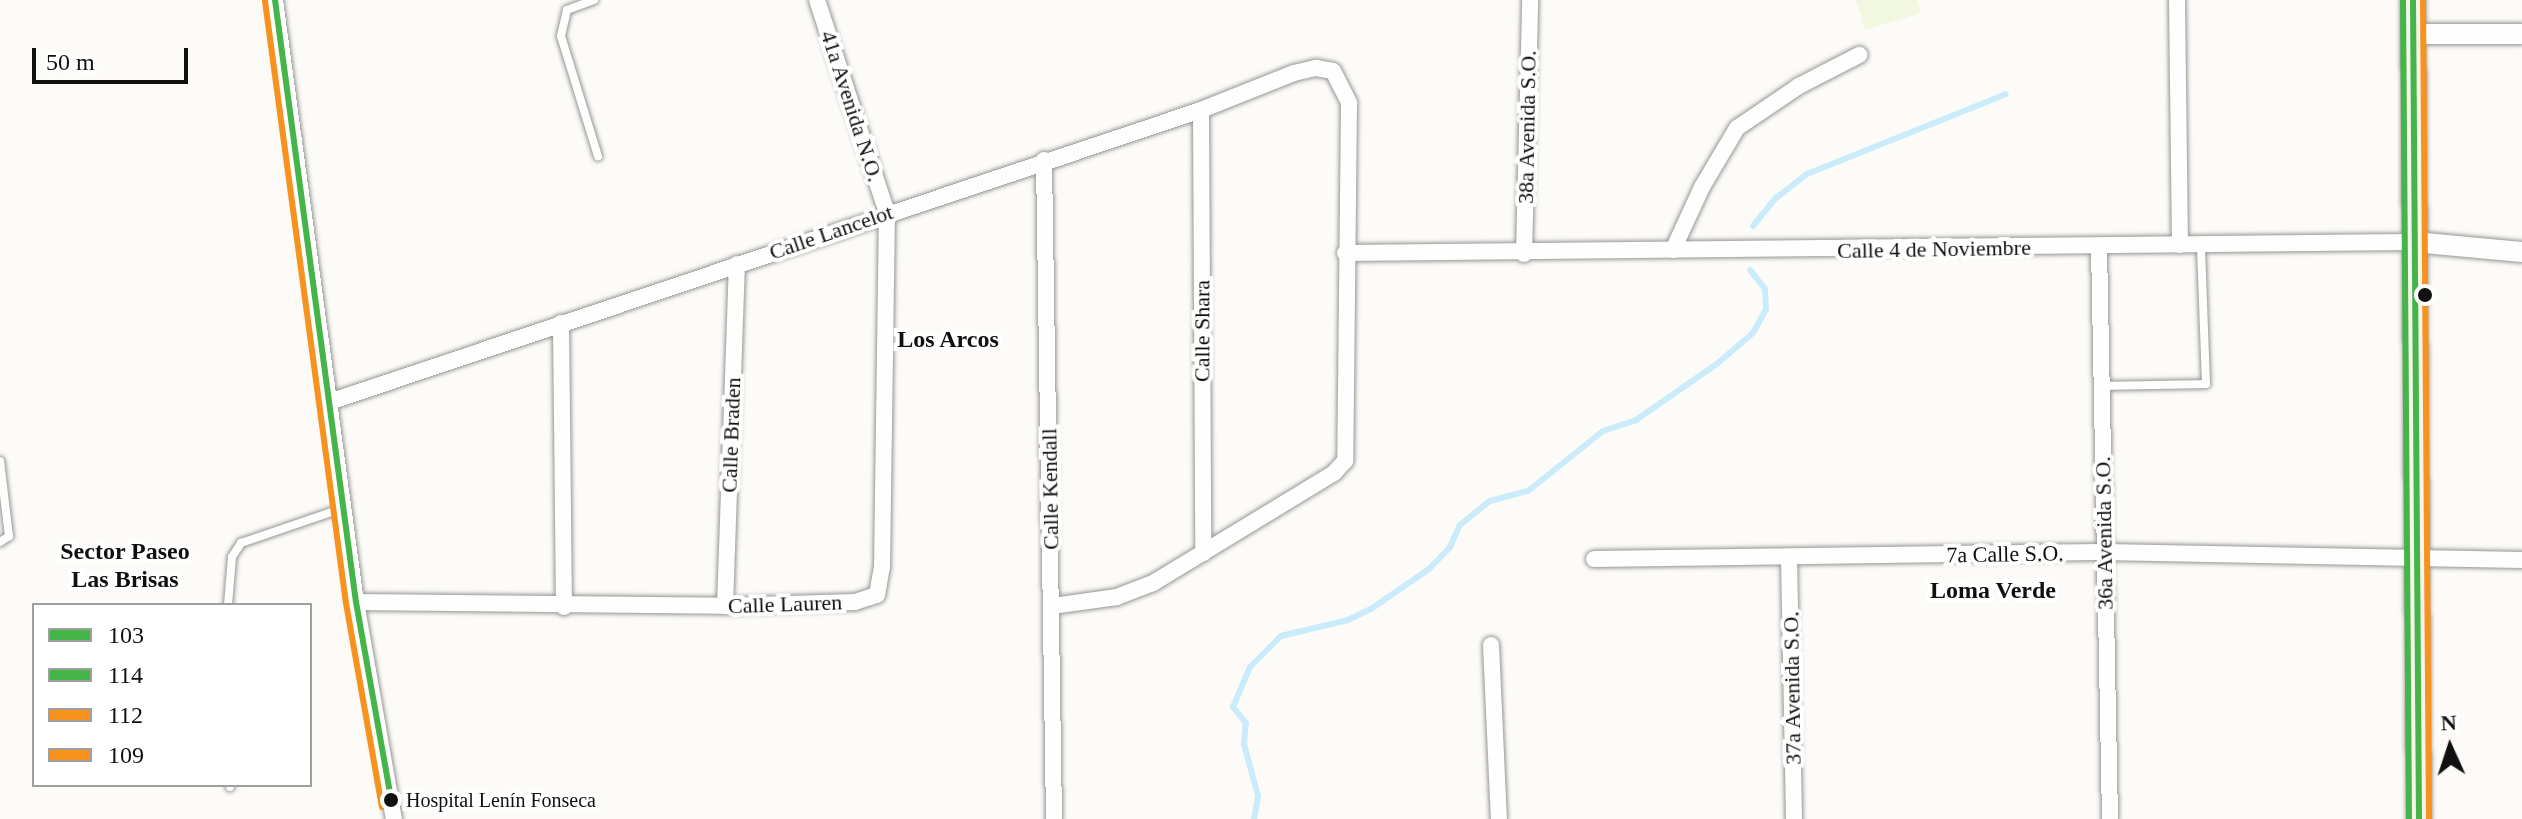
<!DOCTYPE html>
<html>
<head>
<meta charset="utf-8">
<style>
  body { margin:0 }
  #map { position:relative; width:2522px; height:819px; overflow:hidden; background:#fcfbf7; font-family:"Times New Roman",serif }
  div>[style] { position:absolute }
  .pitch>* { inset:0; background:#f2f7df }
  .stream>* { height:6px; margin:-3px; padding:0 3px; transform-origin:3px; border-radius:3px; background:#caecfa }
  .roads { filter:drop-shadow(0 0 2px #969694) drop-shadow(0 0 2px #969694) }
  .service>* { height:8px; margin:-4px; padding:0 4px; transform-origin:4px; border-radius:4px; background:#fffefe }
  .minor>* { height:16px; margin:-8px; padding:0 8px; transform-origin:8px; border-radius:8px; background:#fffefe }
  .tertiary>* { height:20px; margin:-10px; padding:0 10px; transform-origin:10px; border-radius:10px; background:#fffefe }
  .secondary>* { height:24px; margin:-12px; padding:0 12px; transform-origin:12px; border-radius:12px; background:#f6f3eb }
  .bus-1>* { height:6px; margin:-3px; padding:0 3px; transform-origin:3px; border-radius:3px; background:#45b549 }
  .bus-2>* { height:6px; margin:-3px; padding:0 3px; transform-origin:3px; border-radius:3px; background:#45b549 }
  .bus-3>* { height:6px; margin:-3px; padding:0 3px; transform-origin:3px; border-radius:3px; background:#f7921f }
  .bus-4>* { height:6px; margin:-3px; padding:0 3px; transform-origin:3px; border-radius:3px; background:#f7921f }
  .dots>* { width:22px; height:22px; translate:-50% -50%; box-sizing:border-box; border:4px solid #fff; border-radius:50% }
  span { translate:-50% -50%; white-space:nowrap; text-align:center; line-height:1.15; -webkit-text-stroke:8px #fff; paint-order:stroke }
  .bus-label { font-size:20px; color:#101010 }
  .left { translate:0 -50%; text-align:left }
  .street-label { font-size:22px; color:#101010 }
  .neighbourhood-label { font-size:24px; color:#101010; font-weight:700 }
  .legend { position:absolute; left:32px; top:603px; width:280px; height:184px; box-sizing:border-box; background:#fff; border:2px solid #9f9f9f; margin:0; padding:10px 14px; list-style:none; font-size:24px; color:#101010 }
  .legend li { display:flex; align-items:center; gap:16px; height:40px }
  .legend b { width:40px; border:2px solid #9f9f9f }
  .north { position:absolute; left:2410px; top:707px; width:80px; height:80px; -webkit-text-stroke:6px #fff; paint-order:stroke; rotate:357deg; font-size:22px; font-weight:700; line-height:32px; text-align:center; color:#101010 }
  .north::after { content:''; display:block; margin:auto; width:28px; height:36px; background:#101010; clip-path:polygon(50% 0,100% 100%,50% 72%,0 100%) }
  .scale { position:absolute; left:32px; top:48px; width:156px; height:36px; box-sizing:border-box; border:4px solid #101010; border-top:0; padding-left:10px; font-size:24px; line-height:28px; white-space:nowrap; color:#101010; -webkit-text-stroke:6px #fff; paint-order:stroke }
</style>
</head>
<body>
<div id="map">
  <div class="pitch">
    <i style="clip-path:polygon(1856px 0,1917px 0,1921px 13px,1865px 30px)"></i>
  </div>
  <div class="stream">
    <i style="left:1753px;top:226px;width:36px;rotate:-51deg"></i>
    <i style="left:1776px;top:198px;width:39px;rotate:-38deg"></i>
    <i style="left:1807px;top:174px;width:214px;rotate:-21.9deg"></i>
    <i style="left:1254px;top:819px;width:23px;rotate:-80deg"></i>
    <i style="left:1258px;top:796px;width:54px;rotate:-105.1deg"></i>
    <i style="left:1244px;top:744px;width:21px;rotate:-85deg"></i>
    <i style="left:1246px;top:723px;width:21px;rotate:-129deg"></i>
    <i style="left:1233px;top:707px;width:43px;rotate:-67deg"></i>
    <i style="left:1250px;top:667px;width:44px;rotate:-45deg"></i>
    <i style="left:1281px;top:636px;width:69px;rotate:-13.4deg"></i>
    <i style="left:1348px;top:620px;width:25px;rotate:-26deg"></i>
    <i style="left:1371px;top:609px;width:70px;rotate:-34.6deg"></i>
    <i style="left:1429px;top:569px;width:30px;rotate:-46deg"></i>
    <i style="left:1450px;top:547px;width:24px;rotate:-66deg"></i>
    <i style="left:1460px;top:525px;width:38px;rotate:-39deg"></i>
    <i style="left:1490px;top:501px;width:39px;rotate:-15deg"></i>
    <i style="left:1528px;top:491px;width:96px;rotate:-38.7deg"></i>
    <i style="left:1603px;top:431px;width:35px;rotate:-18deg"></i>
    <i style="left:1636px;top:420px;width:100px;rotate:-34.8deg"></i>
    <i style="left:1718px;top:363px;width:46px;rotate:-40.6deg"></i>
    <i style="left:1753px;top:333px;width:26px;rotate:-61deg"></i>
    <i style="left:1766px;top:310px;width:21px;rotate:-93deg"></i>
    <i style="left:1765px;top:289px;width:24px;rotate:-128deg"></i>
  </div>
  <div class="roads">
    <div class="service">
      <i style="left:594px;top:0;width:29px;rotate:160deg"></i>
      <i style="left:567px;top:10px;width:27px;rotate:103deg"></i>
      <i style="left:561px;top:36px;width:126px;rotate:72.9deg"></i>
      <i style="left:2102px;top:386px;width:104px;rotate:-1.1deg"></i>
      <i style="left:2206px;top:384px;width:139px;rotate:-92.1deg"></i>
      <i style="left:0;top:461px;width:76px;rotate:83.2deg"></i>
      <i style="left:9px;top:536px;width:11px;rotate:146deg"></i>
      <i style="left:228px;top:605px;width:48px;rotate:-85.2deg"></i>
      <i style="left:232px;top:557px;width:17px;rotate:-57deg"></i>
      <i style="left:241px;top:543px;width:108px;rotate:-18.9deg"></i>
      <i style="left:230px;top:785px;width:2px;rotate:90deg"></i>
    </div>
    <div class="minor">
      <i style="left:275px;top:0;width:607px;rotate:82.34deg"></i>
      <i style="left:356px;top:602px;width:220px;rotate:80.1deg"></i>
      <i style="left:2177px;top:0;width:245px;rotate:89.3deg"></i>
      <i style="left:1201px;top:110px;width:443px;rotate:89.7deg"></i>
      <i style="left:1044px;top:160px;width:659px;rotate:89.13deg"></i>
      <i style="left:2099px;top:246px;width:573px;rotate:88.9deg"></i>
      <i style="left:1673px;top:250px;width:69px;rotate:-65.3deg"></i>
      <i style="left:1702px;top:187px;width:69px;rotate:-59.3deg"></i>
      <i style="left:1737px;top:128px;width:75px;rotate:-34.1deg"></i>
      <i style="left:1799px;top:86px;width:68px;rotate:-27.3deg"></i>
      <i style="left:1345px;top:253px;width:1069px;rotate:-0.59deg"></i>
      <i style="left:1524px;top:254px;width:254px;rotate:-88.6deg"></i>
      <i style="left:561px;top:323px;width:284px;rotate:89.4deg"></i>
      <i style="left:329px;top:402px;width:920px;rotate:-18.51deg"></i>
      <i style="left:1201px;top:110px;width:100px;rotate:-21.7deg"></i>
      <i style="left:1294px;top:73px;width:23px;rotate:-13deg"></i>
      <i style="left:1316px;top:68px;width:17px;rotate:10deg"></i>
      <i style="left:1333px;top:71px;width:36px;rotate:63deg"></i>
      <i style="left:1349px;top:103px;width:358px;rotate:90.6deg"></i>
      <i style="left:1345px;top:461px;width:16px;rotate:133deg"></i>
      <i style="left:1334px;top:473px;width:212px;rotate:148.7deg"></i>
      <i style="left:1153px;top:583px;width:39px;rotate:159deg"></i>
      <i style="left:1117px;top:597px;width:66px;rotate:172.1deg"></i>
      <i style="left:1789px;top:557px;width:262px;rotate:88.9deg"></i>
      <i style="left:1594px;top:559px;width:510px;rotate:-0.79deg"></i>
      <i style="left:2104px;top:552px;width:418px;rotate:1.1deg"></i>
      <i style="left:356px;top:602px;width:369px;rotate:0.6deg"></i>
      <i style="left:725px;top:606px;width:130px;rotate:-1.8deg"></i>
      <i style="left:855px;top:602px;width:23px;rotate:-18deg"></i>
      <i style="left:877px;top:595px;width:28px;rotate:-80deg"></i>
      <i style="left:882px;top:567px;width:354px;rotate:-89.2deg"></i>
      <i style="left:887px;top:213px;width:224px;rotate:-108.2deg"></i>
      <i style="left:725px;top:606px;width:342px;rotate:-88deg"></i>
      <i style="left:1491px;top:645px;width:174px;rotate:87.4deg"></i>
    </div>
    <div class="tertiary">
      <i style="left:2413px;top:34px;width:109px"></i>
      <i style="left:2414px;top:242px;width:108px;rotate:5.3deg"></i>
    </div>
    <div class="secondary">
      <i style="left:2413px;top:0;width:819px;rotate:89.58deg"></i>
    </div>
  </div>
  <div class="bus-1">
    <i style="left:275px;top:0;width:607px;rotate:82.34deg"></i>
    <i style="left:356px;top:602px;width:206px;rotate:79.9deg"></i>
    <i style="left:2413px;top:0;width:819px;rotate:89.58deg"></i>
  </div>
  <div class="bus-2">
    <i style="left:2403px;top:0;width:819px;rotate:89.58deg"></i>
  </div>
  <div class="bus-3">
    <i style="left:2423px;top:0;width:819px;rotate:89.58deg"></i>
  </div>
  <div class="bus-4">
    <i style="left:265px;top:1px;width:607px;rotate:82.34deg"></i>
    <i style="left:346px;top:603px;width:207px;rotate:80deg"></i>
  </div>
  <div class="dots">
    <i style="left:2425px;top:295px;background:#101010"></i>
    <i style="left:391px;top:800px;background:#101010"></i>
  </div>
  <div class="bus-label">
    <span class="left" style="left:406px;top:800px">Hospital Lenín Fonseca</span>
  </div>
  <div class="street-label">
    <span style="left:852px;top:106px;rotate:72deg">41a Avenida N.O.</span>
    <span style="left:1527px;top:127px;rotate:-89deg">38a Avenida S.O.</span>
    <span style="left:831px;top:232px;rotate:-19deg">Calle Lancelot</span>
    <span style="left:1934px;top:249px;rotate:-1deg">Calle 4 de Noviembre</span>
    <span style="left:1202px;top:331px;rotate:-90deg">Calle Shara</span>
    <span style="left:731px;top:435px;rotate:-88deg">Calle Braden</span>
    <span style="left:1050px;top:489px;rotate:-91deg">Calle Kendall</span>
    <span style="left:2104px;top:533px;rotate:-91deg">36a Avenida S.O.</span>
    <span style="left:2005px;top:554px;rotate:-1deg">7a Calle S.O.</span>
    <span style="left:785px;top:604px;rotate:-2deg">Calle Lauren</span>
    <span style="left:1792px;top:688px;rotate:-91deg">37a Avenida S.O.</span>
  </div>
  <div class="neighbourhood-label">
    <span style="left:948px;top:340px">Los Arcos</span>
    <span style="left:125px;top:566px">Sector Paseo<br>Las Brisas</span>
    <span style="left:1993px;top:591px">Loma Verde</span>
  </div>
  <ul class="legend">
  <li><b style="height:10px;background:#45b549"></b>103</li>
  <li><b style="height:10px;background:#45b549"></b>114</li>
  <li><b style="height:10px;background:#f7921f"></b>112</li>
  <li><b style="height:10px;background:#f7921f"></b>109</li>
  </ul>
  <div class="north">N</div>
  <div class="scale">50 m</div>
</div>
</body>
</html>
